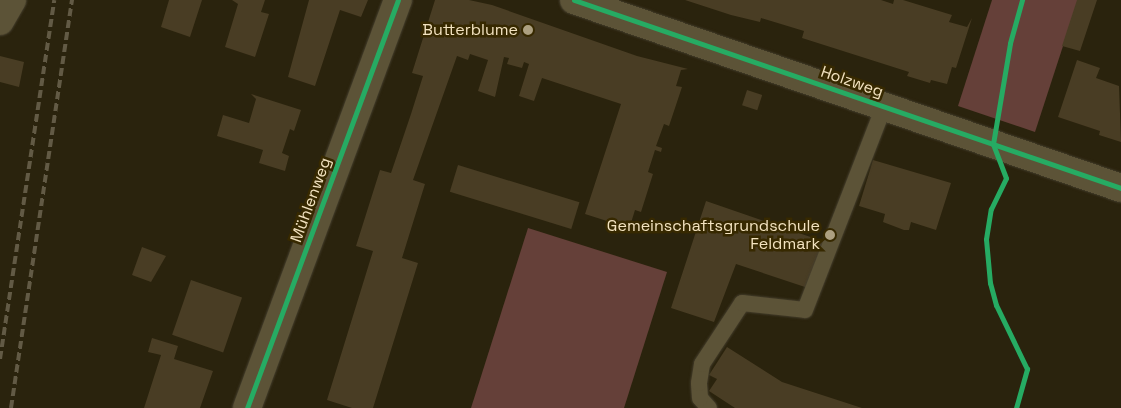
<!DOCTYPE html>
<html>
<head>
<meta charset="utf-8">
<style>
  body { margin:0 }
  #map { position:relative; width:1121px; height:408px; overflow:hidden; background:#2a230d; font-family:"Space Grotesk",sans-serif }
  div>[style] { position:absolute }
  .green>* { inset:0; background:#654039 }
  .building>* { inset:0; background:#493d24; transform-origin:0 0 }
  .roads { filter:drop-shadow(0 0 1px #443d2c) drop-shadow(0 0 1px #443d2c) }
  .lane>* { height:16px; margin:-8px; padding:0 8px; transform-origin:8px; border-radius:8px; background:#5c5337 }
  .street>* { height:28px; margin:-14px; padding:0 14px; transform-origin:14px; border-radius:14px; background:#5c5337 }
  .rail>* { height:4px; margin-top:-2px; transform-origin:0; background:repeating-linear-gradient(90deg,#625a45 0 8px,transparent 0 12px) }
  .cycleway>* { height:5px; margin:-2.5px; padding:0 2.5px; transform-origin:2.5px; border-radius:2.5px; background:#26ab63 }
  .dots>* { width:14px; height:14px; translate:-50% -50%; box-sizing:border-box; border:2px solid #372900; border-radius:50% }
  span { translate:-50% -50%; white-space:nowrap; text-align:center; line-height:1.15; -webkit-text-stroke:5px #372900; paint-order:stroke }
  .poi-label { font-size:16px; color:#f3e3c0 }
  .right { translate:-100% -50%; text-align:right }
  .street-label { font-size:16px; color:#f3e3c0 }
</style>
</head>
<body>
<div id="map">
  <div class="green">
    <i style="clip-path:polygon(992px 0,1078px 0,1035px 132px,958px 106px)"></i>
    <i style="clip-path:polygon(528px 228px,667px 272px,624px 408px,471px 408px)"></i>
  </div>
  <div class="building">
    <i style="clip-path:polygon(169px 0,202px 0,190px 37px,161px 27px)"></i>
    <i style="clip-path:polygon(232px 0,265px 0,261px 12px,269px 14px,255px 57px,225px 47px,238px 4px)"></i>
    <i style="clip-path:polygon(309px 0,368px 0,361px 17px,340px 10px,315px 86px,288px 77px)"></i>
    <i style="clip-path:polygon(435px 0,469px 0,492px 5px,637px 56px,688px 69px,681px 70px,676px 86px,682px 87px,669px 126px,664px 124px,656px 146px,662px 148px,661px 152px,655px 150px,648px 172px,653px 174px,641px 212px,635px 210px,630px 226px,635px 230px,585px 214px,621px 104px,542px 78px,534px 101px,519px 96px,529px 64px,524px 62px,522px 68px,507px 64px,509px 58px,504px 57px,495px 97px,478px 91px,488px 60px,470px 54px,468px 60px,457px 56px,413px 180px,425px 184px,402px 258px,418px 263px,373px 408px,352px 408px,327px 400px,373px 251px,356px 246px,380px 170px,391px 173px,411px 114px,423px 76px,412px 73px)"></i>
    <i style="clip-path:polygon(685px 0,881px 0,893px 4px,894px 0,903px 0,952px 15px,949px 22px,967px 27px,972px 18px,956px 68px,952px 67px,947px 84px,931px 80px,930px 83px,907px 76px,909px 72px,802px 38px,804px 31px,761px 18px,760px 22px,731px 15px)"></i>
    <i style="clip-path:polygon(1077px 0,1097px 0,1080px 51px,1062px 46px)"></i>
    <i style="clip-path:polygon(0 56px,24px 62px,19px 87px,0 82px)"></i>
    <i style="clip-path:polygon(1077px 60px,1100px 68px,1096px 78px,1119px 86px,1121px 142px,1099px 135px,1100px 131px,1058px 117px)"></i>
    <i style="left:747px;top:90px;width:16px;height:16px;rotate:18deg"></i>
    <i style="clip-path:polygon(251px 94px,301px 110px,294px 131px,290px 129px,282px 153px,289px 156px,285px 171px,259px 163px,263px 150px,217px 136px,223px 115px,249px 123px,256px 99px)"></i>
    <i style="clip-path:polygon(873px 160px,951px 183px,936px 230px,911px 222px,909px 230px,904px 230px,883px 222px,885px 214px,859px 206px)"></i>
    <i style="left:458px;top:165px;width:127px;height:28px;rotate:17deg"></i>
    <i style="clip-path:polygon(706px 201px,825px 242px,808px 288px,736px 264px,714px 322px,671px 308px)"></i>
    <i style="clip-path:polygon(142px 247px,166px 256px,151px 282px,132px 275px)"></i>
    <i style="left:191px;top:280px;width:54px;height:58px;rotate:19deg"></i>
    <i style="clip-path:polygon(152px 338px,178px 346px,174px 359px,213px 371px,200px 408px,144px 408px,161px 355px,148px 352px)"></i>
    <i style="clip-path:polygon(727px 347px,782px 382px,862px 408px,735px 408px,709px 391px,717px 379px,709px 375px)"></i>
  </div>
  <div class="roads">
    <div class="lane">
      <i style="left:709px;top:408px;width:13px;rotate:-132deg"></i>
      <i style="left:700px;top:398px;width:15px;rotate:-94deg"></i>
      <i style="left:699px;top:383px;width:19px;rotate:-81deg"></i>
      <i style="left:702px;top:364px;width:73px;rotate:-56.7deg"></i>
      <i style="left:742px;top:303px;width:63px;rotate:6.3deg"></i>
      <i style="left:805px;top:310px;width:219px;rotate:-68.8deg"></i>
    </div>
    <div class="street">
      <i style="left:574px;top:0;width:578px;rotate:18.97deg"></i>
      <i style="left:0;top:21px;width:24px;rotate:-60deg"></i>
      <i style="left:247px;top:408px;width:435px;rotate:-69.7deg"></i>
    </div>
  </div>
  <div class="rail">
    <i style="left:0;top:359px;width:363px;rotate:-81.4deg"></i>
    <i style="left:11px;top:408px;width:413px;rotate:-81.5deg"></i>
  </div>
  <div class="cycleway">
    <i style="left:574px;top:0;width:578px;rotate:18.97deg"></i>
    <i style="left:247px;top:408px;width:435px;rotate:-69.7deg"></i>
    <i style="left:1016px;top:408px;width:41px;rotate:-74.2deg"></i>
    <i style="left:1027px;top:369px;width:71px;rotate:-115.8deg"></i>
    <i style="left:996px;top:305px;width:23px;rotate:-105deg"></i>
    <i style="left:990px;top:283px;width:44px;rotate:-95.2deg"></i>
    <i style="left:986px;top:239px;width:30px;rotate:-81deg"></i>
    <i style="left:991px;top:209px;width:34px;rotate:-64deg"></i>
    <i style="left:1006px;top:178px;width:36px;rotate:-111deg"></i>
    <i style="left:993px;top:144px;width:102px;rotate:-80.4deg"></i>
    <i style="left:1010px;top:43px;width:45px;rotate:-74.4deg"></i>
  </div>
  <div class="dots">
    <i style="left:528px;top:30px;background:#ada081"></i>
    <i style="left:830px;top:235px;background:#ada081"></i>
  </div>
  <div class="poi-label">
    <span class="right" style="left:518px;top:30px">Butterblume</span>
    <span class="right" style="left:820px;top:235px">Gemeinschaftsgrundschule<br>Feldmark</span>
  </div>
  <div class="street-label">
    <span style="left:852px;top:82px;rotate:19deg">Holzweg</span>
    <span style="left:311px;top:200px;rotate:-70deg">Mühlenweg</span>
  </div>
</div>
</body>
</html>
